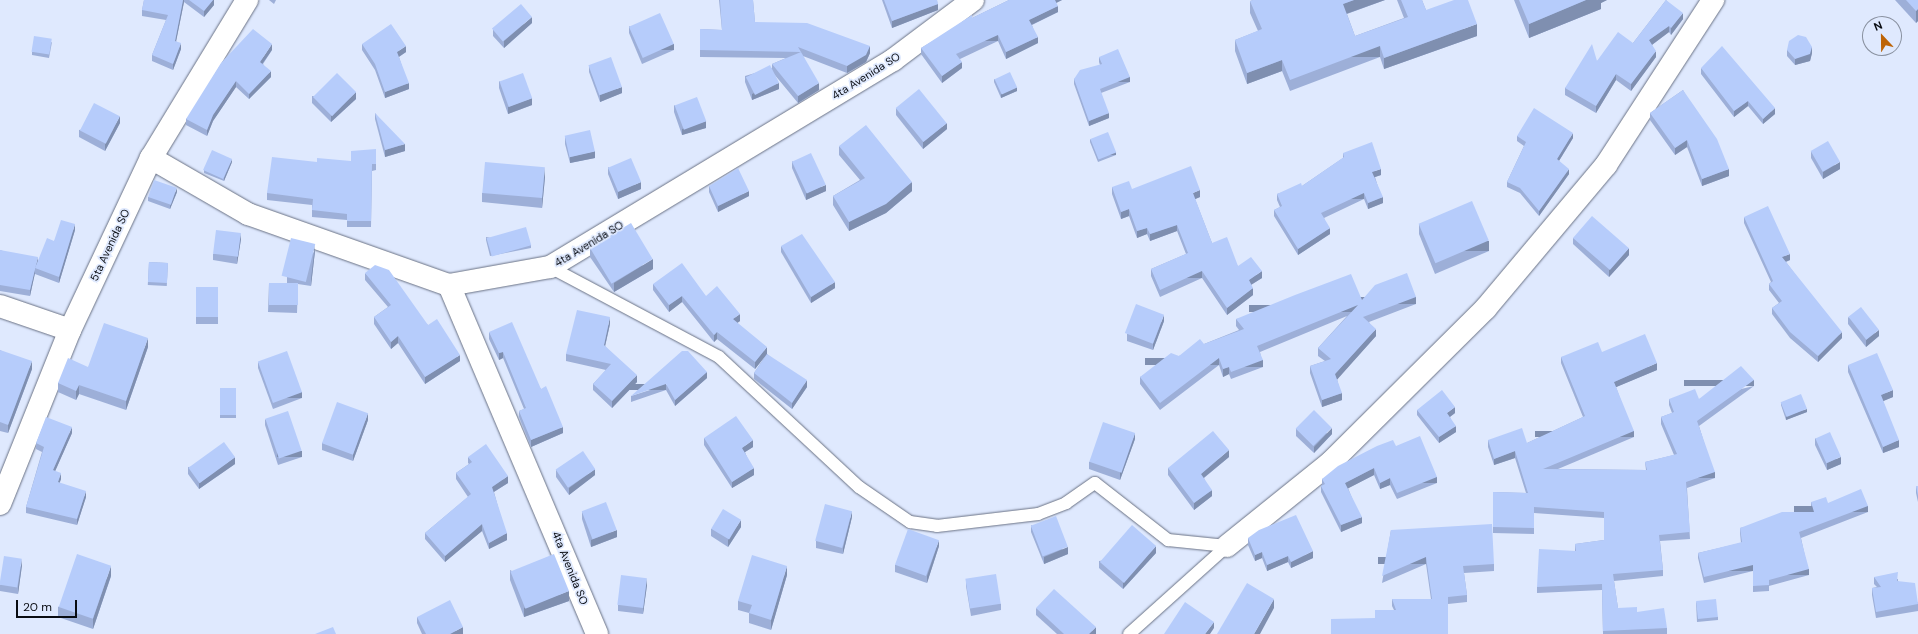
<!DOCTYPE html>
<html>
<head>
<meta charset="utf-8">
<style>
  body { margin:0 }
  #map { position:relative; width:1918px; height:634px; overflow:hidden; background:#dfe9fe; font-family:"DM Sans",sans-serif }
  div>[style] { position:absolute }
  .roads { filter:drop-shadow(0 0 1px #697184) drop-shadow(0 0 1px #697184) }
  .lane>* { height:12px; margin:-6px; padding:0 6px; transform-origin:6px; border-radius:6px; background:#fff }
  .street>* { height:22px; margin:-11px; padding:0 11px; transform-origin:11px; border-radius:11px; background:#fff }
  .wall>* { inset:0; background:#9dafd8; transform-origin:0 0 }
  .shaded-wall>* { inset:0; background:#7f8fb0; transform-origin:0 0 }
  .building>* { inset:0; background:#b6ccfb; transform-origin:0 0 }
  span { translate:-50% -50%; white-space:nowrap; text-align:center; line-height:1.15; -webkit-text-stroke:3.5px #dfe9fe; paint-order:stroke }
  .street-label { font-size:11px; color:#090c12 }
  .north { position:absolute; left:1862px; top:16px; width:40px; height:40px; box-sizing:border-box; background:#dfe9fe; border:1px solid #8991a0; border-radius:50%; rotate:338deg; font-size:11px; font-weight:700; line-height:16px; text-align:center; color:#090c12 }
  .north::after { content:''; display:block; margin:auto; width:14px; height:18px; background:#bd6306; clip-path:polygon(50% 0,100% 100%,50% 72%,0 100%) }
  .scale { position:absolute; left:16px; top:600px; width:61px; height:18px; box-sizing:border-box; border:2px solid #090c12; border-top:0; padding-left:5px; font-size:12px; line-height:14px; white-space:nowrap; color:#090c12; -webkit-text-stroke:3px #dfe9fe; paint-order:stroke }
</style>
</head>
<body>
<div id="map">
  <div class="roads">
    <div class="lane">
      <i style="left:550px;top:267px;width:191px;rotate:28deg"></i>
      <i style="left:719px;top:357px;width:191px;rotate:42.9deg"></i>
      <i style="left:859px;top:487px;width:62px;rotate:34.5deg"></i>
      <i style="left:910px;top:522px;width:27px;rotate:8deg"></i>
      <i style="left:937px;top:526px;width:102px;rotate:-6.8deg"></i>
      <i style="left:1038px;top:514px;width:30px;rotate:-21deg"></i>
      <i style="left:1066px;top:503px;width:35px;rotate:-35deg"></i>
      <i style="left:1095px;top:483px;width:93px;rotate:38deg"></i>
      <i style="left:1168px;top:540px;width:59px;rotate:5.8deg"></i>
      <i style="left:1129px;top:634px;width:132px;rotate:-41.9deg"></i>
    </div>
    <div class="street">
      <i style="left:151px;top:158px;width:112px;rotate:30deg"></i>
      <i style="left:248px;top:214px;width:213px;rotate:19.5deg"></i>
      <i style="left:449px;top:285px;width:103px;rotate:-10.1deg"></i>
      <i style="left:550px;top:267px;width:401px;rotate:-31.1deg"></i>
      <i style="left:893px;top:60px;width:100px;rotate:-36.9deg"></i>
      <i style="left:449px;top:285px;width:379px;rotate:67deg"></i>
      <i style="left:0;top:306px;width:74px;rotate:18.9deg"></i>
      <i style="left:0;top:504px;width:188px;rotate:-68.1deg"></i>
      <i style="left:70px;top:330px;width:190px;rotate:-64.8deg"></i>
      <i style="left:151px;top:158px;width:185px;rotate:-58.7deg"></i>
      <i style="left:1227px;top:546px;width:134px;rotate:-38.9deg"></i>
      <i style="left:1331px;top:462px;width:218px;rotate:-44.8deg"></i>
      <i style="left:1486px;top:308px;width:187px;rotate:-50deg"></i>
      <i style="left:1606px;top:165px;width:197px;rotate:-57deg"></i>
    </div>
  </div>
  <div class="wall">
    <i style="clip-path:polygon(144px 0,214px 0,214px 5px,204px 17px,184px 2px,176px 41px,181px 49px,173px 70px,152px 61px,152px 55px,166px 20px,142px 16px,142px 10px)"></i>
    <i style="clip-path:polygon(269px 0,276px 0,274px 4px)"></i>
    <i style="clip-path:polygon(719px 0,753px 0,755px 22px,870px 53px,866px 62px,847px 73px,803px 56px,819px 90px,798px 103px,774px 74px,779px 89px,752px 100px,745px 82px,745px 76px,772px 68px,772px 64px,786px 58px,700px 57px,700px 29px,722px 30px)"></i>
    <i style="clip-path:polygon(882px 0,937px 0,938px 10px,892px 28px)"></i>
    <i style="clip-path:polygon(1009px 0,1062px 0,1056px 3px,1058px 12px,1032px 25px,1038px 43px,1006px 59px,998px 41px,960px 59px,962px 68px,942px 83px,921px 54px,921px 48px,972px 18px)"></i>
    <i style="clip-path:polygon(1253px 0,1385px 0,1347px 14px,1355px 36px,1404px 18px,1397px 0,1422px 0,1426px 10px,1477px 36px,1384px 69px,1380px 57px,1290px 91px,1282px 71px,1247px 84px,1235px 51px,1235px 40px,1258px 31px,1250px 13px,1250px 1px)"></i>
    <i style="clip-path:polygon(1514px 0,1607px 0,1601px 3px,1601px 9px,1529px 38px)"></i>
    <i style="clip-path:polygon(1666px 0,1683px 19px,1671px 35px,1669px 32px,1652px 45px,1656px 57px,1631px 91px,1616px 80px,1596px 113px,1565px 95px,1565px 88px,1597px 61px,1633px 43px)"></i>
    <i style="clip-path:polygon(1895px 0,1918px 0,1918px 21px,1916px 23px)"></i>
    <i style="clip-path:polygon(532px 23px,504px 48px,493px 36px,493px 29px)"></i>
    <i style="clip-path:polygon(629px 26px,674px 50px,642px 64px,629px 33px)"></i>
    <i style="clip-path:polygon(52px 42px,49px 58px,32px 55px,32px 52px)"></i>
    <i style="clip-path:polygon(362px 44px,406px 52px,399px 57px,409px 89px,385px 98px,375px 70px,362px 50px)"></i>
    <i style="clip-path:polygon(272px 50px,263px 64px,271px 77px,249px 99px,236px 87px,213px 121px,207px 136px,186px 125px,186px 119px)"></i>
    <i style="clip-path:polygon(1787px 50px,1812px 53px,1810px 61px,1795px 65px,1787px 56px)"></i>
    <i style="clip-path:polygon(1099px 57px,1130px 82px,1101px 93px,1109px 118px,1089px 126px,1074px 84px,1074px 79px,1100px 65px,1099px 62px)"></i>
    <i style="clip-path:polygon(589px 66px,622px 93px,600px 102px,589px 72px)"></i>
    <i style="clip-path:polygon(1701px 68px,1775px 114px,1763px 124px,1748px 106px,1734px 117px,1701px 74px)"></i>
    <i style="clip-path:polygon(994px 79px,1017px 91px,1001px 98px,994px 82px)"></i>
    <i style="clip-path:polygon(499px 81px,532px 105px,508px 114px,499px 88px)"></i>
    <i style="clip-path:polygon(1683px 90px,1729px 176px,1702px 186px,1687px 147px,1675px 155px,1650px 120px,1650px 113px)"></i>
    <i style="clip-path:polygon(312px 96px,356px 99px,331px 122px,312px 103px)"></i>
    <i style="clip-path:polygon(674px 105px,706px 128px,682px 135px,674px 112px)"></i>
    <i style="clip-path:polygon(896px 108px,947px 129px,923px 149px,896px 115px)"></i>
    <i style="clip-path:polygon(375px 113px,405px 151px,385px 157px,375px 119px)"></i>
    <i style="clip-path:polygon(120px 123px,105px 151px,79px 137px,79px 130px)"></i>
    <i style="clip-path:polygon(1517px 136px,1573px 138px,1559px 161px,1569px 174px,1539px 216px,1520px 193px,1507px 187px,1507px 182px,1524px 146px,1517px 141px)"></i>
    <i style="clip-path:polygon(565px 137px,595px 158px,570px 163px,565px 144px)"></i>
    <i style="clip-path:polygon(1090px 139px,1116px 155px,1098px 162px,1090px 142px)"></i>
    <i style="clip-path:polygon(839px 146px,912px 191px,886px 213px,849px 231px,833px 205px,833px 196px,860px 180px,839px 155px)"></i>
    <i style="clip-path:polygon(351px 151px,376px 164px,376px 170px,372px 171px,371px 227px,347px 227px,347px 220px,312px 217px,312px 205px,267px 200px,267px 193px,317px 162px,351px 161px)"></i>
    <i style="clip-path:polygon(1811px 151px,1840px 169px,1823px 179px,1811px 158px)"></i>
    <i style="clip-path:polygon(1343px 153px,1381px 175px,1375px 177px,1383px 203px,1368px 209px,1364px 199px,1324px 218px,1330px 234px,1298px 255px,1274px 216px,1274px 210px,1280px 207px,1277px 200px,1277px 194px,1302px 186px,1343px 158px)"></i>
    <i style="clip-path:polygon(792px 161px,826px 191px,806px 200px,792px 168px)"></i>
    <i style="clip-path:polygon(232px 162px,224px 181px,204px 173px,204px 170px)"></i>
    <i style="clip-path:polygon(608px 167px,641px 189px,618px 199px,608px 174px)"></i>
    <i style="clip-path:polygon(545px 177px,542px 208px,482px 202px,482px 193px)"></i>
    <i style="clip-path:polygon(709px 186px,749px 196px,718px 212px,709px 192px)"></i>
    <i style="clip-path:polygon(1112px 187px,1200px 197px,1195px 199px,1212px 243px,1238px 266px,1262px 278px,1251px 285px,1253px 295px,1227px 315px,1202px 278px,1160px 297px,1151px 276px,1151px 269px,1186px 254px,1177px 231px,1150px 241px,1147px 234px,1137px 238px,1129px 216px,1121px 219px,1112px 194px)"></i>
    <i style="clip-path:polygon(177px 192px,170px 209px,148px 201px,148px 197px)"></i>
    <i style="clip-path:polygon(1744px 217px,1790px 260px,1786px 262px,1842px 338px,1818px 362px,1790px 338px,1772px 314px,1772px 308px,1779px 303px,1769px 290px,1769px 284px,1771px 282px,1744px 223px)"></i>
    <i style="clip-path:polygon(1419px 224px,1489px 251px,1435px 274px,1419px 234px)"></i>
    <i style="clip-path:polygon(75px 230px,59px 283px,35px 274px,35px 273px,30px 296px,0 291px,0 250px,38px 263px,54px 241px)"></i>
    <i style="clip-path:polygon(486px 237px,531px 245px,531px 248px,490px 256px,486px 240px)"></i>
    <i style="clip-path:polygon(1573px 238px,1629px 255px,1609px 277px,1573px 244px)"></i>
    <i style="clip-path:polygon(241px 239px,237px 264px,213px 260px,213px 254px)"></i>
    <i style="clip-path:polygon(781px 246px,835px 288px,811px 303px,781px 252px)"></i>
    <i style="clip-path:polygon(590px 248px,653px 269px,614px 292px,590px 257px)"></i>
    <i style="clip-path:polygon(315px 251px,311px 286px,298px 284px,297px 313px,268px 312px,269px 283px,287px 283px,287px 277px)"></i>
    <i style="left:149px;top:262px;width:19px;height:23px;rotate:3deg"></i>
    <i style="clip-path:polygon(365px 273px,428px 325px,460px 361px,425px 384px,398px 343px,391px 349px,374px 324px,374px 317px,388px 307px,365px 280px)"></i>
    <i style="clip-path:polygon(653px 284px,706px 296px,740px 321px,737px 323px,767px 354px,807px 387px,792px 409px,754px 379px,754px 373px,766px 355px,755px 369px,717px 339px,714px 342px,682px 302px,669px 312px,653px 290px)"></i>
    <i style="left:218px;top:287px;width:37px;height:22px;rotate:90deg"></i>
    <i style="clip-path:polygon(1362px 300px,1416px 304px,1369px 322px,1376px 336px,1337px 379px,1342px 400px,1322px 407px,1310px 373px,1310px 366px,1325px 361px,1318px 356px,1318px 348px,1347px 316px,1260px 352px,1263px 367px,1231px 379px,1229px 374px,1223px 377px,1219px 365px,1160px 410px,1140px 384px,1140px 377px,1179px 356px,1204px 344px,1239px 330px,1236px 326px,1236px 319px)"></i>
    <i style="clip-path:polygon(1848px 317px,1879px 336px,1866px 347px,1848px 324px)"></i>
    <i style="clip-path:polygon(1164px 321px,1153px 350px,1127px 341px,1127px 334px)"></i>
    <i style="clip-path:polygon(610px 324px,605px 346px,637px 382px,612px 408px,593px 390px,593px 384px,606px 370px,566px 361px,566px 354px)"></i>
    <i style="clip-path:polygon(489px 332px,541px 389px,563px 433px,531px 447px,519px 417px,519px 411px,524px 409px,503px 358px,499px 360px,489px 339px)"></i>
    <i style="clip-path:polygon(148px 347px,126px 410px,79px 394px,76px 400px,58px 392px,58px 383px,88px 367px)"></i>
    <i style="clip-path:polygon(0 350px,32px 369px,8px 433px,0 431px)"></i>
    <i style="clip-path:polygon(1602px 352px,1657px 370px,1616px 387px,1634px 437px,1558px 469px,1646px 470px,1645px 462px,1674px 455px,1661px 424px,1661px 417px,1672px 413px,1669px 405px,1669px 399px,1699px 399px,1754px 386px,1699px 426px,1715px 478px,1687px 488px,1690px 539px,1660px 541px,1663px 570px,1663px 576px,1614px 581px,1618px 608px,1637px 612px,1667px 628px,1667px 634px,1603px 634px,1602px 590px,1537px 593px,1537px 587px,1575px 551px,1575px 544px,1604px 540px,1604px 518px,1534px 513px,1534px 534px,1493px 533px,1493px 492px,1526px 493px,1515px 458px,1494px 465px,1488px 447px,1488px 440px,1527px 443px,1583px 417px,1561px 363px,1561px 357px)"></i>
    <i style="clip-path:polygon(258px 362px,302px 398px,273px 409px,258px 368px)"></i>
    <i style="clip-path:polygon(1848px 365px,1893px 397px,1883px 401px,1899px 447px,1883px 453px,1848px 372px)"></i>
    <i style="clip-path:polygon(707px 372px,707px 378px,675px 406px,666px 390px,631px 402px,631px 396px)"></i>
    <i style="left:220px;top:388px;width:16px;height:30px"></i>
    <i style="clip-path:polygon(1781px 402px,1807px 412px,1786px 420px,1781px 405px)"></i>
    <i style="clip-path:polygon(1417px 410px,1455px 413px,1450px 417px,1456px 432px,1439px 443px,1417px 415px)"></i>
    <i style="clip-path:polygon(265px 419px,302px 457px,278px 465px,265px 425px)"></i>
    <i style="clip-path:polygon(368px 420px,353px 461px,322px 450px,322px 443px)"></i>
    <i style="clip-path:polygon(1296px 429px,1332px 434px,1314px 453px,1296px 436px)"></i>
    <i style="clip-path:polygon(72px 433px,55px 471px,61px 479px,59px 483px,86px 497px,77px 525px,26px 513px,26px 507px,42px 452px,36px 449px,36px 443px)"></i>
    <i style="clip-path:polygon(704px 438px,753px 447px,745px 452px,754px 475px,732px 488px,704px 445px)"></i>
    <i style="clip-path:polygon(1815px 438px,1841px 464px,1827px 470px,1815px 445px)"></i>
    <i style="clip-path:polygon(1135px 439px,1120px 480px,1089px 469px,1089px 462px)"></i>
    <i style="clip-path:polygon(1396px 446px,1437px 483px,1397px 499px,1390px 485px,1380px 489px,1374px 475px,1348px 488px,1362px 523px,1341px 532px,1321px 492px,1321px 486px,1322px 485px,1322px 479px)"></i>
    <i style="clip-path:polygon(468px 457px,508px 483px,494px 492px,507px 540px,489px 549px,482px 531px,445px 562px,425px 539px,425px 533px,468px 497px,456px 479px,456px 473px,469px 464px,468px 463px)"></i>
    <i style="clip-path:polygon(1229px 457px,1204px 478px,1212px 496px,1194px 510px,1168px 475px,1168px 468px)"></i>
    <i style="clip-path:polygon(235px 464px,199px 489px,188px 474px,188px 467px)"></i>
    <i style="clip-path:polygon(556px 470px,595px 475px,569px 495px,556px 477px)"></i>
    <i style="clip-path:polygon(1916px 486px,1918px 486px,1918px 502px,1916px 493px)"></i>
    <i style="clip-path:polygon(1811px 502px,1828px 503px,1868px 512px,1801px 538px,1809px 575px,1769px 586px,1769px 591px,1753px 592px,1753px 571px,1704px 583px,1698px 558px,1698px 553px,1741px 543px,1740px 533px,1740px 528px,1812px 512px,1811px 508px)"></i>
    <i style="clip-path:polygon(582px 512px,617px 537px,591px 547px,582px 519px)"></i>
    <i style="clip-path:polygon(852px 517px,843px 554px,816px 548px,816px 541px)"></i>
    <i style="clip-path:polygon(1031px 525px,1068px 554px,1044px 564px,1031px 532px)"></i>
    <i style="clip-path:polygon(741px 527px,728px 547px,711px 536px,711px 529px)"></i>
    <i style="clip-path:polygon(1391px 530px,1494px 564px,1494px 571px,1464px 573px,1467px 595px,1467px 602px,1448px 604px,1375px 618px,1394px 610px,1392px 606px,1392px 599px,1431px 599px,1426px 564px,1382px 583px)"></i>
    <i style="clip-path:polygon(1248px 538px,1313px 558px,1291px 568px,1288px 562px,1267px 571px,1262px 558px,1255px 561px,1248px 545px)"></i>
    <i style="clip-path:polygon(939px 546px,927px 583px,895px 572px,895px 565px)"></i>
    <i style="clip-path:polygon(1156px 553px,1123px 589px,1099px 568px,1099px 561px)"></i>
    <i style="clip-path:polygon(22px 565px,18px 594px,0 591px,0 585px)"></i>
    <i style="clip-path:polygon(510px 570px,569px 601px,524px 617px,510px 580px)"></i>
    <i style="clip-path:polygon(787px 575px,771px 630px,749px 623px,749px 613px,738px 610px,738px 601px)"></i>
    <i style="clip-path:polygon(111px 576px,93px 629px,58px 617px,58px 607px)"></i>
    <i style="clip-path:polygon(1874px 577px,1898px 579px,1898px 581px,1918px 603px,1918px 611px,1876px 618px,1872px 595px,1872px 588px,1877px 587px,1874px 584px)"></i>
    <i style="clip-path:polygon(966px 580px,1001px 604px,1001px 610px,971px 616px,966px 586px)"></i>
    <i style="clip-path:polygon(647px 585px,643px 614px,618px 611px,618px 605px)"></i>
    <i style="clip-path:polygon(1696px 602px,1718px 617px,1718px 620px,1697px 622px)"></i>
    <i style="clip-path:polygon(1036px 608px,1096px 633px,1096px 634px,1057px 634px,1036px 615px)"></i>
    <i style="clip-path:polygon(417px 617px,463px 634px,422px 634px,417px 623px)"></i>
  </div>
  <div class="shaded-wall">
    <i style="clip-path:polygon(183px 0,184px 0,184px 2px,175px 47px,175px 41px)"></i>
    <i style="clip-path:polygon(213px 0,214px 0,214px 5px,204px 17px,204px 11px)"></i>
    <i style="clip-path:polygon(1054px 0,1062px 0,1054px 4px)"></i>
    <i style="clip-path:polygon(1354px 0,1385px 0,1343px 15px,1343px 4px)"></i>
    <i style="clip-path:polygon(1586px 0,1607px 0,1601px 3px,1601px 9px,1529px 38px,1529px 24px)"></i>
    <i style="clip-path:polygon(938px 4px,938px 10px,892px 28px,892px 21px)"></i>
    <i style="clip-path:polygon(1058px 6px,1058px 12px,1029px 26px,1029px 20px)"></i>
    <i style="clip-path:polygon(1918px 9px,1918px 21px,1916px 23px,1916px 11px)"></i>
    <i style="clip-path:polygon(1683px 13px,1683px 19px,1671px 35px,1671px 28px)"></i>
    <i style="clip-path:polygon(532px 17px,532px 23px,504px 48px,504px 41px)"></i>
    <i style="clip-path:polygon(1477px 24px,1477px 36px,1384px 69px,1384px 58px)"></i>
    <i style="clip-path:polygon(1669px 26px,1669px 32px,1649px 47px,1649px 40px)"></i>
    <i style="left:998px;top:35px;width:6px;height:46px;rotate:90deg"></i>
    <i style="clip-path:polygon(1038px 37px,1038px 43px,1006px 59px,1006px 52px)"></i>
    <i style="clip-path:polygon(181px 43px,181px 49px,173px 70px,173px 64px)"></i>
    <i style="clip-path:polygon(272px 44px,272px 50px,260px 67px,260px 62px)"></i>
    <i style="left:674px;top:44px;width:6px;height:35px;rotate:90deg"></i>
    <i style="clip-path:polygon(406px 46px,406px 52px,397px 58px,397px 52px)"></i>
    <i style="clip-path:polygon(870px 46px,870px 53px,866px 62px,847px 73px,847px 66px)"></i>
    <i style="left:1380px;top:46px;width:11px;height:96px;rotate:90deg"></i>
    <i style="clip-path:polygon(1812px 47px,1812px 53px,1810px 61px,1795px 65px,1795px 59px)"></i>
    <i style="clip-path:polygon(1656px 51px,1656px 57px,1631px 91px,1631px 84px)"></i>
    <i style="clip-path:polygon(1282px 60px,1282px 71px,1247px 84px,1247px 73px)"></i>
    <i style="clip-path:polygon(962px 62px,962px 68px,942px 83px,942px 76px)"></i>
    <i style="clip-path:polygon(271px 71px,271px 77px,249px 99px,249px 94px)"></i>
    <i style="clip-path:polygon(1616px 74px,1616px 80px,1596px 113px,1596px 106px)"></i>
    <i style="left:1130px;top:77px;width:5px;height:32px;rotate:90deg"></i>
    <i style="clip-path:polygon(236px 81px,236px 87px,213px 121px,207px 136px,207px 130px,213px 115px)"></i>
    <i style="clip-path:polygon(409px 83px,409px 89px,385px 98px,385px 92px)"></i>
    <i style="clip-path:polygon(779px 83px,779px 89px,752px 100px,752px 94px)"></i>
    <i style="clip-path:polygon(819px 83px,819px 90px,798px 103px,798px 96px)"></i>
    <i style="clip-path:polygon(622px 87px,622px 93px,600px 102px,600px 95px)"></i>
    <i style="clip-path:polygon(1017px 87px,1017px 91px,1001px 98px,1001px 94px)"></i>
    <i style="clip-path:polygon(356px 92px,356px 99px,331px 122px,331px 116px)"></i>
    <i style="clip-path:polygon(532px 98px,532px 105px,508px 114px,508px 107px)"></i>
    <i style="clip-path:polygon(1748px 101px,1748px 106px,1734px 117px,1734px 111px)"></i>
    <i style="clip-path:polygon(1775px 108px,1775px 114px,1763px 124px,1763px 119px)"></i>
    <i style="clip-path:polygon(1109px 113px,1109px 118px,1089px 126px,1089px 121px)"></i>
    <i style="clip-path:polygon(120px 116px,120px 123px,105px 151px,105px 144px)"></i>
    <i style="clip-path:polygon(706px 121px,706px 128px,682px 135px,682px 129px)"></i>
    <i style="clip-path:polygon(947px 123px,947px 129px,923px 149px,923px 142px)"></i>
    <i style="clip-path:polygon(1573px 133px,1573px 138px,1557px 164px,1557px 159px)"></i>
    <i style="clip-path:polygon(1687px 140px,1687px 147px,1675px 155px,1675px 148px)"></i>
    <i style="clip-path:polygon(405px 144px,405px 151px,385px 157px,385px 150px)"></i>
    <i style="clip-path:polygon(595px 151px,595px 158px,570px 163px,570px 157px)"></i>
    <i style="left:1116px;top:152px;width:3px;height:19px;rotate:90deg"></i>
    <i style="clip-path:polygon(232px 159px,232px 162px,224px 181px,224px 178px)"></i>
    <i style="clip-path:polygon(1840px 162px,1840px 169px,1823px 179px,1823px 172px)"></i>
    <i style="clip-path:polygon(545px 167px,545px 177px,542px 208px,542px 198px)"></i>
    <i style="clip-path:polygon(1381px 169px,1381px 175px,1372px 178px,1372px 172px)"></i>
    <i style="clip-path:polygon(1569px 169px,1569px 174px,1539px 216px,1539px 211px)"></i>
    <i style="clip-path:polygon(1729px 169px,1729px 176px,1702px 186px,1702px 179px)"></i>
    <i style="clip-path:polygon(641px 182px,641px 189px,618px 199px,618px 192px)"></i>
    <i style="clip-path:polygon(912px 182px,912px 191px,886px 213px,849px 231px,849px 222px)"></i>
    <i style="clip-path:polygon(826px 185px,826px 191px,806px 200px,806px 193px)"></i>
    <i style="clip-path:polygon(177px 188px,177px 192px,170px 209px,170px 206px)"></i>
    <i style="clip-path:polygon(1200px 190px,1200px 197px,1193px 200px,1193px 193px)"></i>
    <i style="clip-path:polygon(749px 191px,749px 196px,718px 212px,718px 206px)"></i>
    <i style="left:1364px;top:193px;width:6px;height:47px;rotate:90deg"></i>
    <i style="clip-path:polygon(1383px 197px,1383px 203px,1368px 209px,1368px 203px)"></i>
    <i style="clip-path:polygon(1129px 209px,1129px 216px,1121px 219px,1121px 212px)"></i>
    <i style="clip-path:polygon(75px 224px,75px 230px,59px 283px,59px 277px)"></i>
    <i style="clip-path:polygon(1177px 225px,1177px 231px,1150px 241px,1150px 234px)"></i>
    <i style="clip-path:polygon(1147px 228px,1147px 234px,1137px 238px,1137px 231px)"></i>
    <i style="clip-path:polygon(1330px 228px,1330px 234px,1298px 255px,1298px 249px)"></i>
    <i style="clip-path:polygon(241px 233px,241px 239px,237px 264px,237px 257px)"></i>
    <i style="left:1489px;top:241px;width:10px;height:59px;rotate:90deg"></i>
    <i style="clip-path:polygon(315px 244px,315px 251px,311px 286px,311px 279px)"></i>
    <i style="clip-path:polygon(1629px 248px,1629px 255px,1609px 277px,1609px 270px)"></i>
    <i style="clip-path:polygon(1790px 254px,1790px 260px,1782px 263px,1782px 257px)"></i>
    <i style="clip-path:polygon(38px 257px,38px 263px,35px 268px,35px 273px,30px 296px,30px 290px)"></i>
    <i style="clip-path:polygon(653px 259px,653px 269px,614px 292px,614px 283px)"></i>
    <i style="left:1202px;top:271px;width:7px;height:46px;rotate:90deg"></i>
    <i style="clip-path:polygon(1262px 271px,1262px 278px,1249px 286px,1249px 280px)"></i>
    <i style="clip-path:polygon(835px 282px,835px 288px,811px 303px,811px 297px)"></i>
    <i style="clip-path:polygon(1253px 288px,1253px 295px,1227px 315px,1227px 308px)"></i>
    <i style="clip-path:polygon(682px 296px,682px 302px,669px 312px,669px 305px)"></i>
    <i style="left:1416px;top:297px;width:7px;height:57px;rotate:90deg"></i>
    <i style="left:1358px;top:305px;width:7px;height:109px;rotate:90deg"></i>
    <i style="clip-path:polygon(740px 314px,740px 321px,733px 326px,733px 319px)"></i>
    <i style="clip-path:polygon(1164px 315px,1164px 321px,1153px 350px,1153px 344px)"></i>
    <i style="clip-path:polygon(610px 317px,610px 324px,604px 351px,604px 345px)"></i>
    <i style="clip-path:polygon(1376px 329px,1376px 336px,1335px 382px,1335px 374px)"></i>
    <i style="clip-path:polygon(1879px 330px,1879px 336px,1866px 347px,1866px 340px)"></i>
    <i style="clip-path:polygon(717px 332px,717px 339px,714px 342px,714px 335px)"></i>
    <i style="clip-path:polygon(1842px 332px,1842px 338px,1818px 362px,1818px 356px)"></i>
    <i style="clip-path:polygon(398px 336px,398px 343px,391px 349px,391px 342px)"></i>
    <i style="clip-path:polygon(148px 338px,148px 347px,126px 410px,126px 401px)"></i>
    <i style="clip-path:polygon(767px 347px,767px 354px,755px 369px,755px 362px)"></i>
    <i style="clip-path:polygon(503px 352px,503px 358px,499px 360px,499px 353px)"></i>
    <i style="clip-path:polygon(460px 355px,460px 361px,425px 384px,425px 377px)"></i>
    <i style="left:1219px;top:358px;width:7px;height:74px;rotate:90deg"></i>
    <i style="left:1263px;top:360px;width:7px;height:34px;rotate:90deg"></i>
    <i style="clip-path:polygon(32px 361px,32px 369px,8px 433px,8px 425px)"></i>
    <i style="clip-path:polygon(1657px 363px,1657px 370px,1614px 388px,1614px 382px)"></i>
    <i style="clip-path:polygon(1229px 367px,1229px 374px,1223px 377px,1223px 369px)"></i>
    <i style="clip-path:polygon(707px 372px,707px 378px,675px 406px,675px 400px)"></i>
    <i style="clip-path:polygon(637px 375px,637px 382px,612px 408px,612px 401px)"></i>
    <i style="clip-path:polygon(807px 380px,807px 387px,792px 409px,792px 403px)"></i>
    <i style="left:1754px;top:380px;width:6px;height:70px;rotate:90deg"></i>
    <i style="left:666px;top:384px;width:6px;height:37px;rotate:90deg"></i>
    <i style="clip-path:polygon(79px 385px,79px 394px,76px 400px,76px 391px)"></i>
    <i style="clip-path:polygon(1893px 390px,1893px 397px,1881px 402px,1881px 395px)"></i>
    <i style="left:302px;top:392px;width:6px;height:31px;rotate:90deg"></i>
    <i style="clip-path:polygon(1342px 393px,1342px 400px,1322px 407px,1322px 400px)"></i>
    <i style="clip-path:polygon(1455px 407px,1455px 413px,1447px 419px,1447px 413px)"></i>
    <i style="clip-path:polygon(1807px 409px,1807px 412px,1786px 420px,1786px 416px)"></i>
    <i style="clip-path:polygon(368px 413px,368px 420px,353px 461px,353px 454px)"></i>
    <i style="clip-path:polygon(1456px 426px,1456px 432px,1439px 443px,1439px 437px)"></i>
    <i style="clip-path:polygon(72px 427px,72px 433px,53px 476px,53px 470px)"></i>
    <i style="clip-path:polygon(563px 427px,563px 433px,531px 447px,531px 440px)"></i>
    <i style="clip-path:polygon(1332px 428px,1332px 434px,1314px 453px,1314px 447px)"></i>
    <i style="left:1634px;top:431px;width:6px;height:99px;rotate:90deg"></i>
    <i style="clip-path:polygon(1135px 433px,1135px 439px,1120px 480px,1120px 473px)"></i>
    <i style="clip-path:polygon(753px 440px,753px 447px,742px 454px,742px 448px)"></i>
    <i style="clip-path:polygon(1899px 440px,1899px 447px,1883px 453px,1883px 447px)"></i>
    <i style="clip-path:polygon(1229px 450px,1229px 457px,1201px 480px,1201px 474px)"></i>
    <i style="left:302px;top:451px;width:6px;height:25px;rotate:90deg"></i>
    <i style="clip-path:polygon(1515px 451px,1515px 458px,1494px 465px,1494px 459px)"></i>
    <i style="clip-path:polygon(235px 457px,235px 464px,199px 489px,199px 483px)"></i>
    <i style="clip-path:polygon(1841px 457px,1841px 464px,1827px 470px,1827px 463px)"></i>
    <i style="clip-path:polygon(754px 468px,754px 475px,732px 488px,732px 482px)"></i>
    <i style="clip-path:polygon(1374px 468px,1374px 475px,1345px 490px,1345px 483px)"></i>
    <i style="clip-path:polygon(595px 469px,595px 475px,569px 495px,569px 488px)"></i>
    <i style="left:1715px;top:472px;width:6px;height:31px;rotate:90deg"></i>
    <i style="clip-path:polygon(61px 473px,61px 479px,58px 488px,58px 482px)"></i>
    <i style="clip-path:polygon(508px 476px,508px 483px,492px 493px,492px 487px)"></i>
    <i style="left:1437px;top:477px;width:6px;height:43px;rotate:90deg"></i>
    <i style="clip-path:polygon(1390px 478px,1390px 485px,1380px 489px,1380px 483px)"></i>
    <i style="clip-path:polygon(1212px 490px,1212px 496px,1194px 510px,1194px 503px)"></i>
    <i style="clip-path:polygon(86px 491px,86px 497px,77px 525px,77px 519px)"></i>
    <i style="left:1868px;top:506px;width:6px;height:74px;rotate:90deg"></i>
    <i style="clip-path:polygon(852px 511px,852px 517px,843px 554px,843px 548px)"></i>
    <i style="clip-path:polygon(1362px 517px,1362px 523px,1341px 532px,1341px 525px)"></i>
    <i style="clip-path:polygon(741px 520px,741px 527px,728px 547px,728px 540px)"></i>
    <i style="clip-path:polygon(482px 524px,482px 531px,445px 562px,445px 556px)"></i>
    <i style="clip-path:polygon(617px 530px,617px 537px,591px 547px,591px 540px)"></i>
    <i style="clip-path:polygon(507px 533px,507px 540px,489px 549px,489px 543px)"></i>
    <i style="clip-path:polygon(939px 540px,939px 546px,927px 583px,927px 576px)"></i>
    <i style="clip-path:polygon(1156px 546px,1156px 553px,1123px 589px,1123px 583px)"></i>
    <i style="clip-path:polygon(1068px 547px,1068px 554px,1044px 564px,1044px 557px)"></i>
    <i style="clip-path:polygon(1313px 551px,1313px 558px,1291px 568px,1291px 562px)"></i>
    <i style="clip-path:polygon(1262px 552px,1262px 558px,1255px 561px,1255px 555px)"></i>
    <i style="clip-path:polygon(1288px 556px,1288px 562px,1267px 571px,1267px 565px)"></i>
    <i style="left:1426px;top:557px;width:7px;height:48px;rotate:90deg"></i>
    <i style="clip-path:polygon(22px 559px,22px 565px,18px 594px,18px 587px)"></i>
    <i style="left:1753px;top:565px;width:6px;height:50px;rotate:90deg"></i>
    <i style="clip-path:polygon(111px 566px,111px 576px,93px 629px,93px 619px)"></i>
    <i style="clip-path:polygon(787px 566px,787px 575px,771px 630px,771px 620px)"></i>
    <i style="left:1809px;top:569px;width:6px;height:41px;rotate:90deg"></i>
    <i style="clip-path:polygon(647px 578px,647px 585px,643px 614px,643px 608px)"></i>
    <i style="clip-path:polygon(569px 591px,569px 601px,524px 617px,524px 608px)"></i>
    <i style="clip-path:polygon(1274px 599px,1274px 608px,1260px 634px,1254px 634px)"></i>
    <i style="clip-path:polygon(1214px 622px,1214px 628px,1210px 634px,1205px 634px)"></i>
    <i style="clip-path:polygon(463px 627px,463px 634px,450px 634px)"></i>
    <i style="clip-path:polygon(1096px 627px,1096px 634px,1089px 634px)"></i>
  </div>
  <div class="building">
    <i style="clip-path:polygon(144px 0,183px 0,175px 41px,181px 43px,173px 64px,152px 55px,168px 15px,142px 10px)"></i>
    <i style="clip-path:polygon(189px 0,213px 0,204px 11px)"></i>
    <i style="clip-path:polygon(720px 0,753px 0,755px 22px,807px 23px,870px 46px,866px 55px,847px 66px,798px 47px,801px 52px,700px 50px,700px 29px,722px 30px)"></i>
    <i style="clip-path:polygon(884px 0,937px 0,938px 4px,892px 21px)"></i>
    <i style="clip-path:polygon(1009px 0,1055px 0,1058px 6px,1029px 20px,1038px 37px,1006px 52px,998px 35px,956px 54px,962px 62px,942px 76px,921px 48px,972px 15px,972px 18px)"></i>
    <i style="clip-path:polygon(1253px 0,1354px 0,1343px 4px,1355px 36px,1408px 17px,1401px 0,1422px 0,1426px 10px,1454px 0,1468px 0,1477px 24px,1384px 58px,1380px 46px,1290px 80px,1282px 60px,1247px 73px,1235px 40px,1262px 29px,1250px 1px)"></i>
    <i style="clip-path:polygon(1519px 0,1586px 0,1529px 24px)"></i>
    <i style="clip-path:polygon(1666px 0,1683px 13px,1671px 28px,1669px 26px,1649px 40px,1656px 51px,1631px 84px,1616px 74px,1596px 106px,1565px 88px,1592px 44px,1597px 61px,1618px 32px,1633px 43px)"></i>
    <i style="clip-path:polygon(1906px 0,1918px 0,1918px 9px,1916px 11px)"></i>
    <i style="left:521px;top:4px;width:17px;height:38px;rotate:50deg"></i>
    <i style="left:660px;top:13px;width:34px;height:34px;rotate:66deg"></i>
    <i style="clip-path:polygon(391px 24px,406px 46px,397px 52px,409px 83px,385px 92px,375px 64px,362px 44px)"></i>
    <i style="clip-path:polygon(253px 29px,272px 44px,260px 62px,271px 71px,249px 94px,236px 81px,213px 115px,207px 130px,186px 119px,221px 63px)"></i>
    <i style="clip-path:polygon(1798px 35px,1806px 37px,1812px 47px,1810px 54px,1795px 59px,1787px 50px,1789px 41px)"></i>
    <i style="left:34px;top:36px;width:18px;height:16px;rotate:9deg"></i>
    <i style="clip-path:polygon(1722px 46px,1775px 108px,1763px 119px,1748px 101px,1734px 111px,1701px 68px)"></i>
    <i style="clip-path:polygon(1118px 49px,1130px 77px,1100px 89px,1109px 113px,1089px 121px,1074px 79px,1080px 70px,1102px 64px,1099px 57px)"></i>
    <i style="clip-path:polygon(801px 52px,819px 83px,798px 96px,772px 64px)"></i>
    <i style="left:611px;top:57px;width:32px;height:24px;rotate:70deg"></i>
    <i style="left:770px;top:65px;width:20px;height:27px;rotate:63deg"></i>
    <i style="left:1010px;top:72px;width:17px;height:17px;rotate:65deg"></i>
    <i style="left:337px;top:73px;width:27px;height:34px;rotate:45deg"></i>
    <i style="left:523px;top:73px;width:27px;height:25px;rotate:70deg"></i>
    <i style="left:919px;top:89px;width:44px;height:30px;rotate:51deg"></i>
    <i style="clip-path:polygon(1683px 90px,1717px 139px,1729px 169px,1702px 179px,1687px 140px,1675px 148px,1650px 113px)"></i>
    <i style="left:697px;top:97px;width:26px;height:24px;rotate:69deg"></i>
    <i style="left:94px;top:103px;width:29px;height:31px;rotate:27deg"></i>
    <i style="clip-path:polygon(1534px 108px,1573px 133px,1557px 159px,1569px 169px,1539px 211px,1520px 188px,1507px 182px,1526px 142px,1517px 136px)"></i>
    <i style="clip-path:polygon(375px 113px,405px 144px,385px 150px)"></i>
    <i style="clip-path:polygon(866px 125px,912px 182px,886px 204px,849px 222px,833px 196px,865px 178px,839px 146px)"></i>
    <i style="left:590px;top:130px;width:22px;height:26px;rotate:77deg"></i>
    <i style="left:1108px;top:132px;width:22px;height:19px;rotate:68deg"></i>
    <i style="left:1828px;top:141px;width:24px;height:20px;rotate:60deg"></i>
    <i style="clip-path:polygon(1372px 142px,1381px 169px,1372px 172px,1383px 197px,1368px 203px,1364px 193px,1321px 213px,1330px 228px,1298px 249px,1274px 210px,1282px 206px,1277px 194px,1301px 183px,1302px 186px,1344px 157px,1343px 153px)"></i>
    <i style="clip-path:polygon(376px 149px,376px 164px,372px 164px,371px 221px,347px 221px,347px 214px,312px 210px,313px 199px,267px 193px,272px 157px,317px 162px,317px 158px,351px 161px,351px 151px)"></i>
    <i style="left:212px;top:150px;width:22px;height:22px;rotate:24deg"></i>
    <i style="left:811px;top:153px;width:35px;height:21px;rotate:65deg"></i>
    <i style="left:631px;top:158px;width:26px;height:25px;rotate:67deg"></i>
    <i style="left:485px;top:162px;width:60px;height:31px;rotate:5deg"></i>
    <i style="clip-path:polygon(1191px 166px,1200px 190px,1193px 193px,1212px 243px,1227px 237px,1238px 266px,1251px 257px,1262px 271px,1249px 280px,1253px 288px,1227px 308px,1202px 271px,1160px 290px,1151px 269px,1188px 253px,1177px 225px,1150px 234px,1147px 228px,1137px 231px,1129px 209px,1121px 212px,1112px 187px,1129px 181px,1132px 189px)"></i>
    <i style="clip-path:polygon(738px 168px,749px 191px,718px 206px,709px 186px)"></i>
    <i style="left:154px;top:180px;width:24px;height:18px;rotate:19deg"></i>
    <i style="left:1472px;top:201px;width:43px;height:58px;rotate:67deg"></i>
    <i style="clip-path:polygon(1768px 206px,1790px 254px,1782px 257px,1842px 332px,1818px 356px,1790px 332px,1772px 308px,1782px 301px,1769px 284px,1773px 281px,1744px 217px)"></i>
    <i style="left:1592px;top:216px;width:49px;height:29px;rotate:41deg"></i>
    <i style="clip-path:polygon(61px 220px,75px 224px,59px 277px,35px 268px,47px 238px,54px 241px)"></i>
    <i style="left:631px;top:223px;width:42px;height:48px;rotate:59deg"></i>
    <i style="left:526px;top:227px;width:19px;height:41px;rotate:74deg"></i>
    <i style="left:216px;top:230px;width:25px;height:24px;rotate:7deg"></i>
    <i style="clip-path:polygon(802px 234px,835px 282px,811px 297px,781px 246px)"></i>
    <i style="left:291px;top:238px;width:25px;height:39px;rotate:14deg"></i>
    <i style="clip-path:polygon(0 250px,38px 257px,30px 290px,0 285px)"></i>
    <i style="left:149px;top:262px;width:19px;height:20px;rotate:3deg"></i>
    <i style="clip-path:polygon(682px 263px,706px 296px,717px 286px,740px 314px,733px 319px,767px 347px,755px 362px,717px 332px,714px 335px,682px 296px,669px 305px,653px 284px)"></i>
    <i style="clip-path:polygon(375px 265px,389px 270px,428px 325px,437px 319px,460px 355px,425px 377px,398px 336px,391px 342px,374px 317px,391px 305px,365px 273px)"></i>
    <i style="clip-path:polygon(1407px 273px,1416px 297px,1363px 317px,1376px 329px,1335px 374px,1342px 393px,1322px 400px,1310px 366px,1331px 359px,1318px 348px,1358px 305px,1257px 346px,1263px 360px,1231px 372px,1229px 367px,1223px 369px,1219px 358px,1160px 403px,1140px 377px,1171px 353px,1179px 356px,1200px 339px,1204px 344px,1244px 329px,1236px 319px,1295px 295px,1351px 274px,1362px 300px,1375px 285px)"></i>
    <i style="left:269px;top:283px;width:29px;height:22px"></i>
    <i style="left:218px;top:287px;width:30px;height:22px;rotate:90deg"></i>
    <i style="left:1136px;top:304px;width:30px;height:31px;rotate:21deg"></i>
    <i style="left:1861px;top:307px;width:29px;height:16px;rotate:52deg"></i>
    <i style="clip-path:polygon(577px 310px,610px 317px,604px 345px,637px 375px,612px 401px,593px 384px,611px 364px,566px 354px)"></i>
    <i style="clip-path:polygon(512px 322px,541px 389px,546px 386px,563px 427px,531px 440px,519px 411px,526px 408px,503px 352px,499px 353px,489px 332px)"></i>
    <i style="clip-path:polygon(104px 323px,148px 338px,126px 401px,79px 385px,76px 391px,58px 383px,68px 358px,88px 367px)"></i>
    <i style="clip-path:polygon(1645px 334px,1657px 363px,1614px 382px,1634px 431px,1543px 469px,1647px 470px,1645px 462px,1677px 454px,1661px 417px,1674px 412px,1669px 399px,1695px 389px,1699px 399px,1741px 366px,1754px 380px,1697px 421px,1715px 472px,1686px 482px,1690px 532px,1659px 535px,1663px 570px,1613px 574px,1618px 608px,1637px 607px,1637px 612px,1664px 608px,1667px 628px,1603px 631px,1602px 584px,1537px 587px,1539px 549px,1576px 551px,1575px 544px,1604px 540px,1604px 512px,1534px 507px,1534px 528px,1493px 527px,1493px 492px,1528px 493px,1515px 451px,1494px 459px,1488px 440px,1522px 428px,1527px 443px,1585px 416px,1561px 357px,1598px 342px,1602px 352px)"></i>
    <i style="clip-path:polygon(0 350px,32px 361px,8px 425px,0 422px)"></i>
    <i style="left:287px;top:351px;width:44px;height:31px;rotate:70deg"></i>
    <i style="clip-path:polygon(682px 351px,688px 351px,707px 372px,675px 400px,666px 384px,631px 396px)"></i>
    <i style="clip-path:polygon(1877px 353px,1893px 390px,1881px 395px,1899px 440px,1883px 447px,1848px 365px)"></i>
    <i style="clip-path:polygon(767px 354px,807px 380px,792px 403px,754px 373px)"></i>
    <i style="left:220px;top:388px;width:16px;height:27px"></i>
    <i style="clip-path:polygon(1442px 390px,1455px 407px,1447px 413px,1456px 426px,1439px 437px,1417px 410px)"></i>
    <i style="left:1801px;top:394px;width:16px;height:22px;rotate:68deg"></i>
    <i style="left:337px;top:402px;width:33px;height:44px;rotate:20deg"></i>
    <i style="left:1314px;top:410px;width:25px;height:26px;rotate:45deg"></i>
    <i style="left:288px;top:411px;width:42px;height:24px;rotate:71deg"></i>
    <i style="clip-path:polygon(736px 416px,753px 440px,742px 448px,754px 468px,732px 482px,704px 438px)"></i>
    <i style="clip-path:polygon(46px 417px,72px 427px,53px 470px,61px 473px,58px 482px,86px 491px,77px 519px,26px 507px,44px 447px,36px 443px)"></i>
    <i style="left:1103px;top:422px;width:34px;height:42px;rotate:19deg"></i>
    <i style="clip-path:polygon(1213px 431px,1229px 450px,1201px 474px,1212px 490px,1194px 503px,1168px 468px)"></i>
    <i style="left:1830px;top:432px;width:27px;height:16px;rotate:66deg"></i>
    <i style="clip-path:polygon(1420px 436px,1437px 477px,1397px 493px,1390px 478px,1380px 483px,1374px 468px,1345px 483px,1362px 517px,1341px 525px,1321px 486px,1325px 484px,1322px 479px,1338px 466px,1377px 446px,1393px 440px,1396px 446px)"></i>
    <i style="left:224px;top:442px;width:19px;height:44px;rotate:54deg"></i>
    <i style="clip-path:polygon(486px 444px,508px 476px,492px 487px,507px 533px,489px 543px,482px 524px,445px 556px,425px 533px,471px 494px,456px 473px,472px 462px,468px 457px)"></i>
    <i style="left:583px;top:451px;width:22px;height:33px;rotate:56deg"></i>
    <i style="clip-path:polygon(1916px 486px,1918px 486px,1918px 496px)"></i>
    <i style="clip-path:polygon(1861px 489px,1868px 506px,1799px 532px,1809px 569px,1769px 580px,1769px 585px,1753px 586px,1753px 565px,1704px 577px,1698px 553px,1742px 542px,1740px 528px,1782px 512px,1814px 512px,1811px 502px,1826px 497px,1828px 503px)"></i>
    <i style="left:606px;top:502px;width:30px;height:26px;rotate:69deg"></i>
    <i style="left:825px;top:504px;width:28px;height:38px;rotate:15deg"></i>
    <i style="left:723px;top:509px;width:21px;height:23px;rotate:31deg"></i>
    <i style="clip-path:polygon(1296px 515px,1313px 551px,1291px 562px,1288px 556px,1267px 565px,1262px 552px,1255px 555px,1248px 538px,1259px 530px)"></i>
    <i style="left:1056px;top:516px;width:33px;height:27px;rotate:69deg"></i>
    <i style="clip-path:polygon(1492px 524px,1494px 564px,1463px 566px,1467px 595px,1448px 597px,1448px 634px,1331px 634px,1331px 619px,1375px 618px,1375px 610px,1396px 610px,1392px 599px,1432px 599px,1426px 557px,1382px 576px,1391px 530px)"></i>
    <i style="left:1132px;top:525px;width:32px;height:49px;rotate:41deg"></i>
    <i style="left:908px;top:529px;width:33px;height:38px;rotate:20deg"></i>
    <i style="left:77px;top:554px;width:36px;height:56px;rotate:19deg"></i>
    <i style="left:554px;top:554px;width:40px;height:47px;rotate:68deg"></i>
    <i style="clip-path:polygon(752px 555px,787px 566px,771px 620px,749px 613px,752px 605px,738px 601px)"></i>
    <i style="left:4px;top:556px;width:18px;height:29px;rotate:9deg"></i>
    <i style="clip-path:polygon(1898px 572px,1897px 581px,1915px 583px,1918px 604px,1876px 612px,1872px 588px,1881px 587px,1874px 577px)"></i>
    <i style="left:996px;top:574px;width:30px;height:31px;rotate:81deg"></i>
    <i style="left:621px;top:575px;width:26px;height:30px;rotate:7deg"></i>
    <i style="clip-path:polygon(1247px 583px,1274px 599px,1254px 634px,1217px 634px)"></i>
    <i style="clip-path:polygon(1054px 589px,1096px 627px,1089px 634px,1064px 634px,1036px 608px)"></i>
    <i style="left:1716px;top:599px;width:18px;height:20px;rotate:84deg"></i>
    <i style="clip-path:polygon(450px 600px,463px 627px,450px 634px,426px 634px,417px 617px)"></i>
    <i style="clip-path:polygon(1185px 602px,1214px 622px,1205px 634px,1164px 634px)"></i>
    <i style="clip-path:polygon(333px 627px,336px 634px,315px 634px)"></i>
  </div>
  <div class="street-label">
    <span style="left:866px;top:76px;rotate:-32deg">4ta Avenida SO</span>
    <span style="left:589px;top:244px;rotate:-31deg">4ta Avenida SO</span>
    <span style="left:110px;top:245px;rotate:-65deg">5ta Avenida SO</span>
    <span style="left:570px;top:568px;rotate:68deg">4ta Avenida SO</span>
  </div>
  <div class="north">N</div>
  <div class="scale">20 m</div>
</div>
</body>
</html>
